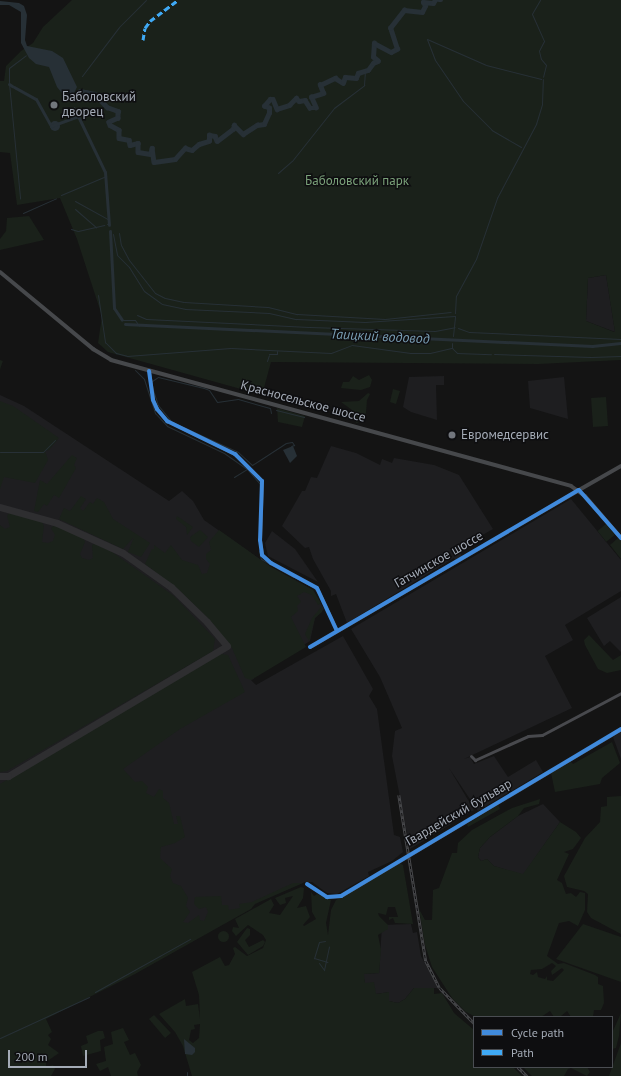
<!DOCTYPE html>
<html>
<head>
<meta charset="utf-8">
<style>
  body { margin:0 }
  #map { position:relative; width:621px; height:1076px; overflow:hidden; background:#141414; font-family:"PT Sans",sans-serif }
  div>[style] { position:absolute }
  .built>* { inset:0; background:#1e1e20 }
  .green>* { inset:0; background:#1a211a; transform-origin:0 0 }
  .round { border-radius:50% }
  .water>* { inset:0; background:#273036 }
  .stream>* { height:1px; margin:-0.5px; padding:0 0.5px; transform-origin:0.5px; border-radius:0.5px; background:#273036 }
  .canal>* { height:3px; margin:-1.5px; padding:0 1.5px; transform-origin:1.5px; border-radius:1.5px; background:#273036 }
  .river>* { height:4.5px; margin:-2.25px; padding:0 2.25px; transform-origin:2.25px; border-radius:2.25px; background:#273036 }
  .taxiway>* { height:7px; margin:-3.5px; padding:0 3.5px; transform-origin:3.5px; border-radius:3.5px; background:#2e2e30 }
  .street>* { height:3px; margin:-1.5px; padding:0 1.5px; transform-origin:1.5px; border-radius:1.5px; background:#48494d }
  .secondary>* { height:4px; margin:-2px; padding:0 2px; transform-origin:2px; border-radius:2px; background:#46484b }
  .rail>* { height:2.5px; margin-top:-1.25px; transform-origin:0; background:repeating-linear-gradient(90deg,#0e0e10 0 3px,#48494c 0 6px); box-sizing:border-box; border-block:1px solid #48494c }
  .quiet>* { height:3px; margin-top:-1.5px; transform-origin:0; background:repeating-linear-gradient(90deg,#3fa9f5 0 6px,transparent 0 9px) }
  .cycleway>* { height:4px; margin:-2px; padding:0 2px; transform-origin:2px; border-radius:2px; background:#408adc }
  .dots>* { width:11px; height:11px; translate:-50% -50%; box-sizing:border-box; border:2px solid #0e0e10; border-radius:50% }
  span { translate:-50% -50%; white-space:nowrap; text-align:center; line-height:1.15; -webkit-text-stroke:3px #0e0e10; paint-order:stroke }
  .poi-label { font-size:13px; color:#a4abb6 }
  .left { translate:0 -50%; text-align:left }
  .park-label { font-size:13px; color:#7ba27a }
  .street-label { font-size:13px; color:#a4abb6 }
  .water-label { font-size:14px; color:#799db3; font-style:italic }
  .legend { position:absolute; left:473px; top:1016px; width:140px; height:52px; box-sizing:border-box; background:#0e0e10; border:1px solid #4a4d52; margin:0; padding:5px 7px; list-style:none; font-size:12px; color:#a4abb6 }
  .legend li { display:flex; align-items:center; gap:8px; height:20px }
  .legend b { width:20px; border:1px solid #4a4d52 }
  .scale { position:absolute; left:8px; top:1050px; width:79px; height:18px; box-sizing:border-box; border:2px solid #a4abb6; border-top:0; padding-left:5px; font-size:12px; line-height:14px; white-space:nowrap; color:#a4abb6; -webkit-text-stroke:3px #0e0e10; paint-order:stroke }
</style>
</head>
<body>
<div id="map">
  <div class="built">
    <i style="clip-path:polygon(606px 275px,615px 332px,586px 321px,588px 278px)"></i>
    <i style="clip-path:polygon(444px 376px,444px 385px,436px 385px,437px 420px,411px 412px,403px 407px,409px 377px)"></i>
    <i style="clip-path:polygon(564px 377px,568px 419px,530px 408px,528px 381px)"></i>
    <i style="clip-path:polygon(0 395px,24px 406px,169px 501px,182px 491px,193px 501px,204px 520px,271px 567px,313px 590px,324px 609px,315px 618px,310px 641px,253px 676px,254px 679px,251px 680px,256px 685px,343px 636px,373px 689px,369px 696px,377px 709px,394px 835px,400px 837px,403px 852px,392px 861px,368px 872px,369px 876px,337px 894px,327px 893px,312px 882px,305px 882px,152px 947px,37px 1021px,0 1055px)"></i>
    <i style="clip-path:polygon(331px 446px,356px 453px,380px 465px,382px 459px,392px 463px,394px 458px,434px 465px,459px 475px,493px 529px,458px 549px,462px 556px,455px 560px,454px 558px,347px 623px,336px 594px,331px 596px,331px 591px,313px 559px,309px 547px,305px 548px,282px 526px,302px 491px,305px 491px,311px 477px,317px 478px)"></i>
    <i style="clip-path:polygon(571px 499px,621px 560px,621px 591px,565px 625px,573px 640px,545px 656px,572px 708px,464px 759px,470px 757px,474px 764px,494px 756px,508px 777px,536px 760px,543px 772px,478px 811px,449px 768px,474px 810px,410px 849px,392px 756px,395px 731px,402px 728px,380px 677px,351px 629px)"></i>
    <i style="clip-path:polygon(272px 531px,295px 549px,318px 582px,268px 556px,265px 543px)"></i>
    <i style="clip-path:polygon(621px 597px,621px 652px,610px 641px,604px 646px,587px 618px)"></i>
    <i style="clip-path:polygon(621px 732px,621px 759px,613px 737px)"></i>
    <i style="clip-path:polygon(543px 804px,560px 822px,523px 875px,494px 866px,487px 859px,481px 861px,478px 857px,480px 848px,490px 837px,518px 816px)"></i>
    <i style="clip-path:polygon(411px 924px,413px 933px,417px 932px,421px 956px,438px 988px,414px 988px,405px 999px,398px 1003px,389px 1001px,389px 992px,376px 994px,365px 983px,363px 974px,379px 973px,382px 925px)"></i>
  </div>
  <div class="green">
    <i style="clip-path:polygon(evenodd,72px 0,621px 0,621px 360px,538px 364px,271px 362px,262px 395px,108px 352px,98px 343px,102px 316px,77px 239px,60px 198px,17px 205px,10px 153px,0 152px,0 81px,4px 81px,6px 66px,21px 51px,33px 43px,43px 27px,72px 0,606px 275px,615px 332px,614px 332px,586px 321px,588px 278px,606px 275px)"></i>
    <i style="clip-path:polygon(29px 216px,44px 240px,0 250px,0 239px,6px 231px,7px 218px)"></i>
    <i style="left:0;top:360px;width:3px;height:22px;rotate:18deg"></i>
    <i style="clip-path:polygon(369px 375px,372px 380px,370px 387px,361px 390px,341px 388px,343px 382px,349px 382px,353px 376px,359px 380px)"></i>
    <i style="clip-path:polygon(393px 389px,400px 391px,396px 404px,390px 402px)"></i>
    <i style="clip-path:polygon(368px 393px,370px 394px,367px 400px,366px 413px,359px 422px,356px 423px,352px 410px,341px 402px,359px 401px)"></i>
    <i style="left:606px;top:397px;width:29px;height:15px;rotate:86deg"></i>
    <i style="clip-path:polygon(0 401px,13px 406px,59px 438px,49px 450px,45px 451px,48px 460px,35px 483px,4px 477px,0 489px)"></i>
    <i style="clip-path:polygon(277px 408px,305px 416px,302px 427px,278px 422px)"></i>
    <i style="clip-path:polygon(72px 455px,77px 458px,74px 465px,76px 468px,59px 498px,54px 495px,47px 506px,44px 504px,38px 512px,34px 511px,40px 480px,47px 484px)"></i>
    <i style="clip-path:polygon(81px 496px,86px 499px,80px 508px,83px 511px,90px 502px,93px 504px,97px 498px,104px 502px,113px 519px,150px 543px,141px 557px,128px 552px,134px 537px,123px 549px,59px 519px,64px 508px,70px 511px)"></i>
    <i style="clip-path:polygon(10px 512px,41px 520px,44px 526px,42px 542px,48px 543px,53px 541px,55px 535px,51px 528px,55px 525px,83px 537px,85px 542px,80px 554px,82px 558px,89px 560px,93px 558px,92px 545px,96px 543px,108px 549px,174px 596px,215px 639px,213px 651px,7px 771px,0 772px,0 525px,5px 529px,10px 527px,7px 516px)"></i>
    <i style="clip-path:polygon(177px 516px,193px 527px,187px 535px,186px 527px,176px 519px)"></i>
    <i style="left:606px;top:524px;width:14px;height:11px;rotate:51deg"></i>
    <i style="clip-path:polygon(200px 530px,208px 537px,199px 547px,191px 541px,190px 537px)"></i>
    <i style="clip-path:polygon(219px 530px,271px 567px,313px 590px,321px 603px,318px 605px,312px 595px,304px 592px,297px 596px,301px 602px,297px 606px,298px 611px,291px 617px,306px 647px,251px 680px,245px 678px,232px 648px,208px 618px,178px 589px,145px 564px,152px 549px,154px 549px,154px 545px,165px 553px,171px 545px,182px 560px,198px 565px,202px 574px,207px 573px,210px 564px,206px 559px,206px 554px,211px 550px,209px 542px)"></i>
    <i style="clip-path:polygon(618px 538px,621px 541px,621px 559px,610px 545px)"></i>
    <i style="clip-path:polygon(322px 606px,322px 612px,315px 618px,309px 641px,305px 634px,312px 618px)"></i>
    <i style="clip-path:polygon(589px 635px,613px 660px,621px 655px,621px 670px,607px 673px,598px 669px,585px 645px,584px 640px)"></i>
    <i style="clip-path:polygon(221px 654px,228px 655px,245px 692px,180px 729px,123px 769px,135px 782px,142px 781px,148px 787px,146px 793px,154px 797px,159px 789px,163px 791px,163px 798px,169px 803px,174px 824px,178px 824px,176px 816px,180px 816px,185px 837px,175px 843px,161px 847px,160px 858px,172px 869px,170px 876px,173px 883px,181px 886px,188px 898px,186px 906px,190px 912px,183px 922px,188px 923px,199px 915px,200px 920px,204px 921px,208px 912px,206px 907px,199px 909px,194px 904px,195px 897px,221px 896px,222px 905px,228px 905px,229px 910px,240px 908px,239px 904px,252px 902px,293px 883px,303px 883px,255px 904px,251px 909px,135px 974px,46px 1019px,52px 1032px,48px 1035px,51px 1039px,48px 1045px,59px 1053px,46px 1062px,46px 1067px,53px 1065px,55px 1069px,51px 1076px,0 1076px,0 784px)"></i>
    <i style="clip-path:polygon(612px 742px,620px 763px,602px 778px,600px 784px,555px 792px,551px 773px,571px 762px,573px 764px)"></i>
    <i style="clip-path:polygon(621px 796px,621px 934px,591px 918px,587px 912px,588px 894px,584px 891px,567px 887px,564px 876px,585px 838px,600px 822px,601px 807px,607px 806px,607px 797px)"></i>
    <i style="clip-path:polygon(evenodd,540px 799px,539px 804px,524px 808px,518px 816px,490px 837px,480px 848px,478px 857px,481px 861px,487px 859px,494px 866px,523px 874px,560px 822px,576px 832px,581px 838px,573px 849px,564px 852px,569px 854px,557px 880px,562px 883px,566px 894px,571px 893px,576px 897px,580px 892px,585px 893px,585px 910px,578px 926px,569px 921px,559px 923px,547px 956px,558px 964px,564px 963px,595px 975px,598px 977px,598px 984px,603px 986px,604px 1003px,601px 1010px,594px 1010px,593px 1017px,571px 1017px,567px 1011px,560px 1017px,554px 1017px,550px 1011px,541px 1017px,476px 1017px,466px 1012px,452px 998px,432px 967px,425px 945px,419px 909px,425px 920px,432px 920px,433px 890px,439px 888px,452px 853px,457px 853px,458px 843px,472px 830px,512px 808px,540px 799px,552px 963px,556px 966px,551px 971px,552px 975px,562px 968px,564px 970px,553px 981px,547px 980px,547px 976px,545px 979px,538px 977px,537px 972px,533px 975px,530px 974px,531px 970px,542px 969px,552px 963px)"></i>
    <i style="clip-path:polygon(498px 805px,500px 809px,468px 827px,467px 824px)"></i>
    <i style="clip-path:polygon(evenodd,400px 863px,403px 865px,413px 924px,395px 923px,393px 918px,389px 920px,389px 917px,398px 917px,395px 907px,388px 907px,386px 915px,378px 913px,379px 916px,388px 925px,388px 929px,378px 935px,381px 950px,379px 973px,364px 974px,365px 983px,374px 982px,376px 994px,389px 992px,389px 1001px,398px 1003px,405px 999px,414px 988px,434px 988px,434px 994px,442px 993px,454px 1013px,474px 1030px,474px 1067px,513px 1067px,522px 1076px,192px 1076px,183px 1046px,175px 1032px,159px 1014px,185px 999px,186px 1006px,198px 1004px,200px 1019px,199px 995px,192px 972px,220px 957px,225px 966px,229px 965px,235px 954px,233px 948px,235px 947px,247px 956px,263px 948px,266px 940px,263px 935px,248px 925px,236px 936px,232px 931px,233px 927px,239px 928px,235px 919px,271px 899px,274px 905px,269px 913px,280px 915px,293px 896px,285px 898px,286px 903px,280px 905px,275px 898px,301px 887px,304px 888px,303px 898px,297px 908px,306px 906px,310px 917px,303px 925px,304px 926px,316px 919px,312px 912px,311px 892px,314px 896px,317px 894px,331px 900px,326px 923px,328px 935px,331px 910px,336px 900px,400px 863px,200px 1024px,199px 1038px,193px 1043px,189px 1040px,191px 1030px,195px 1029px,194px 1025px,200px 1024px)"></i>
    <i style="clip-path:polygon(583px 924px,621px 937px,621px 982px,556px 959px)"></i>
    <i style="clip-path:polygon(247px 928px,250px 929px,250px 935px,245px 940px,249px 947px,263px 940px,265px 942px,263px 946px,248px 955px,237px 942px)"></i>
    <i class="round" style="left:217.5px;top:930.5px;width:11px;height:11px"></i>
    <i style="clip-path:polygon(621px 1013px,619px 1036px,616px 1048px,612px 1049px,612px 1033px)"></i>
    <i style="clip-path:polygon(154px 1015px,171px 1033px,165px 1038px,149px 1019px)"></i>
    <i style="clip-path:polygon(123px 1028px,129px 1040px,124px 1042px,130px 1055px,135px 1053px,141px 1065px,137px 1072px,138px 1076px,111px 1076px,108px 1067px,100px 1071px,96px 1064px,106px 1061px,104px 1047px,113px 1044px,111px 1032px)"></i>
    <i style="clip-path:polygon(98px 1031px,103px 1031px,105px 1038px,100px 1040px,101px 1051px,83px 1056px,81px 1046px,88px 1043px,86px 1036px)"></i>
    <i style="clip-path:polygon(621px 1043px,621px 1076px,609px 1076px)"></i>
    <i style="clip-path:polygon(523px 1067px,587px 1067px,590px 1072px,587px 1076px,571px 1068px,568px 1069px,564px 1076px,532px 1076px)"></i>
  </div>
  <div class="water">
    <i style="clip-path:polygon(0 1px,19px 3px,24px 6px,27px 15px,25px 40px,27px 46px,52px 51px,63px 58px,77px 87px,71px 99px,66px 98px,57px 87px,49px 67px,36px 64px,29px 58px,21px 43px,21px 12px,9px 5px,0 5px)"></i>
    <i style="clip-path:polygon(80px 90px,87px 90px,93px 93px,85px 97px)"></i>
    <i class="round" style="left:50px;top:121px;width:10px;height:10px"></i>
    <i style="clip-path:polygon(293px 446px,297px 456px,290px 463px,283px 450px)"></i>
    <i style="clip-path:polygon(184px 1039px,195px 1048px,195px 1052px,192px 1055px,185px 1054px)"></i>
  </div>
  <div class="stream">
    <i style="left:540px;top:0;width:16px;rotate:120deg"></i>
    <i style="left:532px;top:14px;width:30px;rotate:66deg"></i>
    <i style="left:544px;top:41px;width:11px;rotate:117deg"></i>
    <i style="left:539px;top:51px;width:8px;rotate:76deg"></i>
    <i style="left:541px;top:59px;width:8px;rotate:50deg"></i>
    <i style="left:546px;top:65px;width:12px;rotate:104deg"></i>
    <i style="left:82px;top:76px;width:61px;rotate:-52.9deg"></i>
    <i style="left:119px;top:27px;width:38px;rotate:-45deg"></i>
    <i style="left:9px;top:82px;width:14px;rotate:-90deg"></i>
    <i style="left:9px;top:68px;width:21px;rotate:-37deg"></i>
    <i style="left:9px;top:83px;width:116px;rotate:84.5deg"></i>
    <i style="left:74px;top:107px;width:10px;rotate:66deg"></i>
    <i style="left:521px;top:147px;width:34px;rotate:-150deg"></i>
    <i style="left:492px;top:130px;width:41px;rotate:-135deg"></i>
    <i style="left:463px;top:101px;width:50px;rotate:-124.3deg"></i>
    <i style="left:435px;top:60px;width:22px;rotate:-111deg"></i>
    <i style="left:427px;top:39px;width:64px;rotate:23.8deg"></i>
    <i style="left:486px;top:65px;width:57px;rotate:14.3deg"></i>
    <i style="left:278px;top:173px;width:18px;rotate:-41deg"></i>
    <i style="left:292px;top:161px;width:68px;rotate:-51.6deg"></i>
    <i style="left:334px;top:108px;width:38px;rotate:-37deg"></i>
    <i style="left:364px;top:85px;width:13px;rotate:-86deg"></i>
    <i style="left:61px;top:195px;width:49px;rotate:-22.9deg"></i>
    <i style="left:75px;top:201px;width:39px;rotate:29deg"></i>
    <i style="left:75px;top:209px;width:28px;rotate:41deg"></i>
    <i style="left:23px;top:213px;width:36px;rotate:-24deg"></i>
    <i style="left:107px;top:224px;width:2px"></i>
    <i style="left:71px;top:229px;width:7px;rotate:16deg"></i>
    <i style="left:78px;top:231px;width:27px;rotate:-13deg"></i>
    <i style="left:119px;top:233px;width:12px;rotate:81deg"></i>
    <i style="left:121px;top:245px;width:17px;rotate:62deg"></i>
    <i style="left:129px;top:260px;width:42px;rotate:51.8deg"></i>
    <i style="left:155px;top:293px;width:11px;rotate:27deg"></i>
    <i style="left:165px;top:298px;width:19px;rotate:12deg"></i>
    <i style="left:184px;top:302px;width:84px;rotate:3.4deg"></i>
    <i style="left:268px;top:307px;width:30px;rotate:14deg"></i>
    <i style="left:297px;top:314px;width:88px;rotate:3.3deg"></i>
    <i style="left:385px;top:319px;width:66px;rotate:-6.1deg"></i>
    <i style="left:113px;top:234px;width:21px;rotate:79deg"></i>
    <i style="left:117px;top:255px;width:17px;rotate:45deg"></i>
    <i style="left:129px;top:267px;width:28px;rotate:58deg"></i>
    <i style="left:144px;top:291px;width:22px;rotate:36deg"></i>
    <i style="left:162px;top:304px;width:24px;rotate:12deg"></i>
    <i style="left:185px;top:309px;width:84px;rotate:2.7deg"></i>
    <i style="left:269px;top:313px;width:28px;rotate:13deg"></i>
    <i style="left:296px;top:319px;width:69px;rotate:2.5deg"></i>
    <i style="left:365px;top:322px;width:90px;rotate:-3.8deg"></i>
    <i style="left:98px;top:295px;width:48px;rotate:81.5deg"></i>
    <i style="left:105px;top:342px;width:16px;rotate:45deg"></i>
    <i style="left:116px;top:353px;width:11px;rotate:15deg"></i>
    <i style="left:127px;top:356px;width:104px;rotate:-4.4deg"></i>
    <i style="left:231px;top:348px;width:100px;rotate:2.9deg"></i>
    <i style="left:331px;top:353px;width:22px;rotate:-21deg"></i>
    <i style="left:352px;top:345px;width:59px;rotate:7.9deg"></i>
    <i style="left:410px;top:353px;width:20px"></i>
    <i style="left:430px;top:353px;width:23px;rotate:-13deg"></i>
    <i style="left:455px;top:313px;width:17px;rotate:-87deg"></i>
    <i style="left:456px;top:296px;width:42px;rotate:-61.6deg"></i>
    <i style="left:476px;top:259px;width:65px;rotate:-71deg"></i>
    <i style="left:497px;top:198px;width:84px;rotate:-62.2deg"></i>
    <i style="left:536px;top:124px;width:21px;rotate:-73deg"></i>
    <i style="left:542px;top:104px;width:25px;rotate:-88deg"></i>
    <i style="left:137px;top:315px;width:10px;rotate:24deg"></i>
    <i style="left:146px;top:319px;width:163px;rotate:2.8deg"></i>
    <i style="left:309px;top:327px;width:126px;rotate:1.8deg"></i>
    <i style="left:435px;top:331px;width:20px;rotate:-11deg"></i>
    <i style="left:122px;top:320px;width:13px"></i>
    <i style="left:135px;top:320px;width:7px;rotate:56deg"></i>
    <i style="left:458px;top:328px;width:12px;rotate:20deg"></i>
    <i style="left:469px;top:332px;width:152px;rotate:2.6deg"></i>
    <i style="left:453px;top:336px;width:20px;rotate:-84deg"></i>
    <i style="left:452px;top:343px;width:5px;rotate:90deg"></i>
    <i style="left:452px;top:348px;width:7px;rotate:45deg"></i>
    <i style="left:457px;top:353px;width:34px;rotate:2deg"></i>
    <i style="left:269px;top:354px;width:8px"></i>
    <i style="left:277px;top:354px;width:3px;rotate:-90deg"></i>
    <i style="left:494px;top:354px;width:97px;rotate:1.8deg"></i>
    <i style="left:591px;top:357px;width:30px;rotate:-2deg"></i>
    <i style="left:267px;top:361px;width:6px;rotate:-72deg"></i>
    <i style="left:135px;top:370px;width:13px;rotate:45deg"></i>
    <i style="left:144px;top:379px;width:36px;rotate:72deg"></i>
    <i style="left:155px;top:413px;width:18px;rotate:47deg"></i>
    <i style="left:167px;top:426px;width:63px;rotate:25.3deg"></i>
    <i style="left:224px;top:453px;width:28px;rotate:35deg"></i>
    <i style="left:152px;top:381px;width:7px;rotate:-34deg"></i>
    <i style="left:158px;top:377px;width:47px;rotate:13.4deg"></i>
    <i style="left:204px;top:388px;width:5px;rotate:22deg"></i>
    <i style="left:209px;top:390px;width:14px;rotate:56deg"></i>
    <i style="left:217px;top:402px;width:21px;rotate:-8deg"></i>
    <i style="left:238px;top:399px;width:33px;rotate:16deg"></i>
    <i style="left:270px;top:408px;width:5px;rotate:79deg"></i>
    <i style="left:153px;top:390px;width:16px;rotate:72deg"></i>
    <i style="left:158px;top:405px;width:22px;rotate:51deg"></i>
    <i style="left:172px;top:422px;width:72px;rotate:24.4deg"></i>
    <i style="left:238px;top:452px;width:19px;rotate:43deg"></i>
    <i style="left:252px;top:465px;width:40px;rotate:-32.9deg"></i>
    <i style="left:286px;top:443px;width:6px;rotate:-9deg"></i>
    <i style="left:292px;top:442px;width:4px;rotate:56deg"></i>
    <i style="left:294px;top:445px;width:3px;rotate:162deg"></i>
    <i style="left:276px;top:410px;width:29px;rotate:14deg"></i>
    <i style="left:0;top:452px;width:43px"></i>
    <i style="left:43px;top:452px;width:17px;rotate:-45deg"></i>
    <i style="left:234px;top:477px;width:15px;rotate:-32deg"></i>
    <i style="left:247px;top:469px;width:20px;rotate:49deg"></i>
    <i style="left:259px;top:551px;width:8px;rotate:76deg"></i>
    <i style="left:261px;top:559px;width:37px;rotate:29deg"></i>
    <i style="left:314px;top:588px;width:9px;rotate:54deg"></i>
    <i style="left:325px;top:941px;width:6px;rotate:171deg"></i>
    <i style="left:319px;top:942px;width:17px;rotate:107deg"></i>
    <i style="left:314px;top:958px;width:14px;rotate:17deg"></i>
    <i style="left:319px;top:963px;width:9px;rotate:54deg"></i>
    <i style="left:324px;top:970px;width:24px;rotate:-78deg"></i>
    <i style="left:95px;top:992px;width:109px;rotate:-29.2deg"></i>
    <i style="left:0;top:1038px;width:98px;rotate:-24.7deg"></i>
    <i style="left:187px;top:1072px;width:4px;rotate:90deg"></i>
  </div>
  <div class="canal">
    <i style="left:9px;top:84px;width:4px;rotate:34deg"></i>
    <i style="left:14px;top:87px;width:25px;rotate:29deg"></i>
    <i style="left:36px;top:99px;width:31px;rotate:61deg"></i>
    <i style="left:51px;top:126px;width:29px;rotate:-20deg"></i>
    <i style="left:78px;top:116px;width:62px;rotate:64.3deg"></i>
    <i style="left:105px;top:172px;width:53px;rotate:85.7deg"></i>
    <i style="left:110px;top:231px;width:77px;rotate:87deg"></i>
    <i style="left:114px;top:308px;width:14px;rotate:56deg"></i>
    <i style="left:125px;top:324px;width:468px;rotate:2.7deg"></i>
    <i style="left:592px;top:346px;width:29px;rotate:-6deg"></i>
  </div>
  <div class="river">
    <i style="left:439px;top:0;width:2px"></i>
    <i style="left:80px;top:91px;width:15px;rotate:11deg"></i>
    <i style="left:95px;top:94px;width:18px;rotate:47deg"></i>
    <i style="left:107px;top:107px;width:12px;rotate:20deg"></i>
    <i style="left:118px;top:111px;width:7px;rotate:90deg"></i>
    <i style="left:118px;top:118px;width:10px;rotate:156deg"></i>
    <i style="left:109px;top:122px;width:3px;rotate:72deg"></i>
    <i style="left:110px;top:125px;width:10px;rotate:29deg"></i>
    <i style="left:119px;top:130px;width:8px;rotate:90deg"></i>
    <i style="left:119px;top:138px;width:10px;rotate:11deg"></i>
    <i style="left:129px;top:140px;width:5px;rotate:79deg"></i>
    <i style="left:130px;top:145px;width:8px;rotate:-14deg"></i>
    <i style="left:138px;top:143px;width:9px;rotate:90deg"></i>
    <i style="left:138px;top:152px;width:12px;rotate:9deg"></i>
    <i style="left:150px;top:154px;width:6px;rotate:-72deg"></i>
    <i style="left:152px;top:148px;width:14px;rotate:82deg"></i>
    <i style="left:154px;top:162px;width:21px;rotate:-8deg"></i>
    <i style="left:175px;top:159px;width:15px;rotate:-48deg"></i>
    <i style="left:185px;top:148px;width:7px;rotate:16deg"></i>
    <i style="left:192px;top:150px;width:9px;rotate:-41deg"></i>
    <i style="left:199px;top:144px;width:10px;rotate:-17deg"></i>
    <i style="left:209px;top:141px;width:6px;rotate:-90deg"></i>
    <i style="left:209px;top:135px;width:6px;rotate:9deg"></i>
    <i style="left:215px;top:136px;width:5px;rotate:68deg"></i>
    <i style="left:217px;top:141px;width:20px;rotate:-37deg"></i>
    <i style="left:233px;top:129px;width:4px;rotate:-76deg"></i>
    <i style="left:234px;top:125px;width:13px;rotate:45deg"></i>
    <i style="left:243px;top:134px;width:17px;rotate:-33deg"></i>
    <i style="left:257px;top:125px;width:7px;rotate:-8deg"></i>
    <i style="left:264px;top:124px;width:12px;rotate:-66deg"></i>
    <i style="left:269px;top:113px;width:5px;rotate:-90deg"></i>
    <i style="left:269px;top:108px;width:5px;rotate:-158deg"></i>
    <i style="left:264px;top:106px;width:9px;rotate:-49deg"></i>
    <i style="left:270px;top:99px;width:3px"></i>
    <i style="left:273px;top:99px;width:11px;rotate:68deg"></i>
    <i style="left:277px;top:109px;width:13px;rotate:-18deg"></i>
    <i style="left:289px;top:105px;width:10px;rotate:-45deg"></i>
    <i style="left:296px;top:98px;width:4px;rotate:45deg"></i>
    <i style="left:299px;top:101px;width:6px;rotate:-9deg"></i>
    <i style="left:305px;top:100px;width:9px;rotate:58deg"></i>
    <i style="left:310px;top:108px;width:6px"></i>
    <i style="left:316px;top:108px;width:12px;rotate:-114deg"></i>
    <i style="left:311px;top:97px;width:13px;rotate:-18deg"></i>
    <i style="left:323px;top:93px;width:9px;rotate:-111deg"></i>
    <i style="left:320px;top:85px;width:17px;rotate:-25deg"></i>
    <i style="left:335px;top:78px;width:9px;rotate:32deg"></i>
    <i style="left:343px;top:83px;width:6px;rotate:-72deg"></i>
    <i style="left:345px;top:77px;width:11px;rotate:5deg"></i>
    <i style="left:356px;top:78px;width:5px;rotate:-68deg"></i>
    <i style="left:358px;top:73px;width:10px;rotate:-17deg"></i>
    <i style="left:368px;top:70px;width:9px;rotate:-54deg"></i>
    <i style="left:373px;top:63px;width:5px;rotate:-22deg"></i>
    <i style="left:378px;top:61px;width:6px;rotate:-141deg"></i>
    <i style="left:373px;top:57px;width:14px;rotate:-86deg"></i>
    <i style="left:374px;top:43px;width:19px;rotate:28deg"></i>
    <i style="left:391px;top:52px;width:7px;rotate:-27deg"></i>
    <i style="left:397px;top:49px;width:22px;rotate:-108deg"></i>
    <i style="left:390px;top:28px;width:23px;rotate:-52deg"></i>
    <i style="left:404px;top:10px;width:18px;rotate:6deg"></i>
    <i style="left:422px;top:12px;width:7px;rotate:-63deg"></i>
    <i style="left:425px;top:6px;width:4px;rotate:-117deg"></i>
    <i style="left:423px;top:2px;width:10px;rotate:6deg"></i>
    <i style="left:433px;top:3px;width:4px;rotate:-56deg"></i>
  </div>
  <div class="taxiway">
    <i style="left:0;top:507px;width:59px;rotate:15.7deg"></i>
    <i style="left:57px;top:523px;width:72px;rotate:24.4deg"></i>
    <i style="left:123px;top:553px;width:59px;rotate:35.3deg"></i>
    <i style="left:171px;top:587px;width:50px;rotate:44.2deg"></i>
    <i style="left:207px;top:622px;width:31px;rotate:50deg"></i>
    <i style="left:227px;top:646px;width:255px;rotate:149.3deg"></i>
    <i style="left:8px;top:776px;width:8px;rotate:180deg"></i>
  </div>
  <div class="street">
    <i style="left:149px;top:371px;width:29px;rotate:82deg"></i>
    <i style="left:153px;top:400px;width:10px;rotate:66deg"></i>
    <i style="left:157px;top:409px;width:16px;rotate:50deg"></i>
    <i style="left:167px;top:421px;width:76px;rotate:25.9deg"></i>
    <i style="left:235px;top:454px;width:38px;rotate:45deg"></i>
    <i style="left:262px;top:481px;width:59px;rotate:91.9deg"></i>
    <i style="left:260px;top:540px;width:15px;rotate:82deg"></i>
    <i style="left:262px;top:555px;width:12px;rotate:42deg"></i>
    <i style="left:271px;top:563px;width:52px;rotate:28.5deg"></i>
    <i style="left:317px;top:588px;width:47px;rotate:65.1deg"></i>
    <i style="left:310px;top:647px;width:311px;rotate:-30.3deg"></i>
    <i style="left:471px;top:756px;width:6px;rotate:45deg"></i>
    <i style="left:475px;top:760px;width:58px;rotate:-24.4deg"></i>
    <i style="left:528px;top:736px;width:14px;rotate:-4deg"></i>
    <i style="left:542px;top:735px;width:89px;rotate:-28deg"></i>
    <i style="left:307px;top:884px;width:24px;rotate:33deg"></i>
    <i style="left:327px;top:897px;width:14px;rotate:-4deg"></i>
    <i style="left:341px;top:896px;width:326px;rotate:-30.8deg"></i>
  </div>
  <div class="secondary">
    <i style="left:0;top:272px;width:121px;rotate:39.6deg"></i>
    <i style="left:93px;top:349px;width:21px;rotate:31deg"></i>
    <i style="left:111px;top:360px;width:477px;rotate:15.3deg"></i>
    <i style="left:571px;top:486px;width:17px;rotate:36deg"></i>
    <i style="left:585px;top:496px;width:55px;rotate:49.4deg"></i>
    <i style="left:579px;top:490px;width:48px;rotate:-29.7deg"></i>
  </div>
  <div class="rail">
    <i style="left:399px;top:795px;width:168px;rotate:80.8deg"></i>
    <i style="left:426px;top:961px;width:30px;rotate:63deg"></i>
    <i style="left:440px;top:988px;width:49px;rotate:45.8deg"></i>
    <i style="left:518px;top:1067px;width:13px;rotate:45deg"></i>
  </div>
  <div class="quiet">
    <i style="left:143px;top:40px;width:12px;rotate:-81deg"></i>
    <i style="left:145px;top:28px;width:9px;rotate:-54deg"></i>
    <i style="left:150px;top:21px;width:35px;rotate:-37deg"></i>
  </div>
  <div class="cycleway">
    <i style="left:149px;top:371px;width:29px;rotate:82deg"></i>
    <i style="left:153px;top:400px;width:10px;rotate:66deg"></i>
    <i style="left:157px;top:409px;width:16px;rotate:50deg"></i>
    <i style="left:167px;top:421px;width:76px;rotate:25.9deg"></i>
    <i style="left:235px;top:454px;width:38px;rotate:45deg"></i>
    <i style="left:262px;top:481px;width:59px;rotate:91.9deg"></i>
    <i style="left:260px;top:540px;width:15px;rotate:82deg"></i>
    <i style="left:262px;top:555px;width:12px;rotate:42deg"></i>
    <i style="left:271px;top:563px;width:52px;rotate:28.5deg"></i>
    <i style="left:317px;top:588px;width:47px;rotate:65.1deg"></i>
    <i style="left:310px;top:647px;width:311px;rotate:-30.3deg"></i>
    <i style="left:579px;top:490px;width:64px;rotate:48.8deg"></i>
    <i style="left:307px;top:884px;width:24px;rotate:33deg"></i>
    <i style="left:327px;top:897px;width:14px;rotate:-4deg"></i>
    <i style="left:341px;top:896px;width:326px;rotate:-30.8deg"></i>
  </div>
  <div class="dots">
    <i style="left:54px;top:105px;background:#72767d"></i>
    <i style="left:452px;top:435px;background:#72767d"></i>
  </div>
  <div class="poi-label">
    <span class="left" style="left:62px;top:105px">Баболовский<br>дворец</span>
    <span class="left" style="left:461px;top:435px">Евромедсервис</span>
  </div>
  <div class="park-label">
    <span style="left:357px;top:181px">Баболовский парк</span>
  </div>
  <div class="street-label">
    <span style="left:303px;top:402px;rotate:15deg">Красносельское шоссе</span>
    <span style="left:439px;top:560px;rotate:-30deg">Гатчинское шоссе</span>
    <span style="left:459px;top:813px;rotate:-30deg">Гвардейский бульвар</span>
  </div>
  <div class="water-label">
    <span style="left:380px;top:336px;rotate:3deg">Таицкий водовод</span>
  </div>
  <ul class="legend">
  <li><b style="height:5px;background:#408adc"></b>Cycle path</li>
  <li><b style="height:5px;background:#3fa9f5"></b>Path</li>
  </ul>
  <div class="scale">200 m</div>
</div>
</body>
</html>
